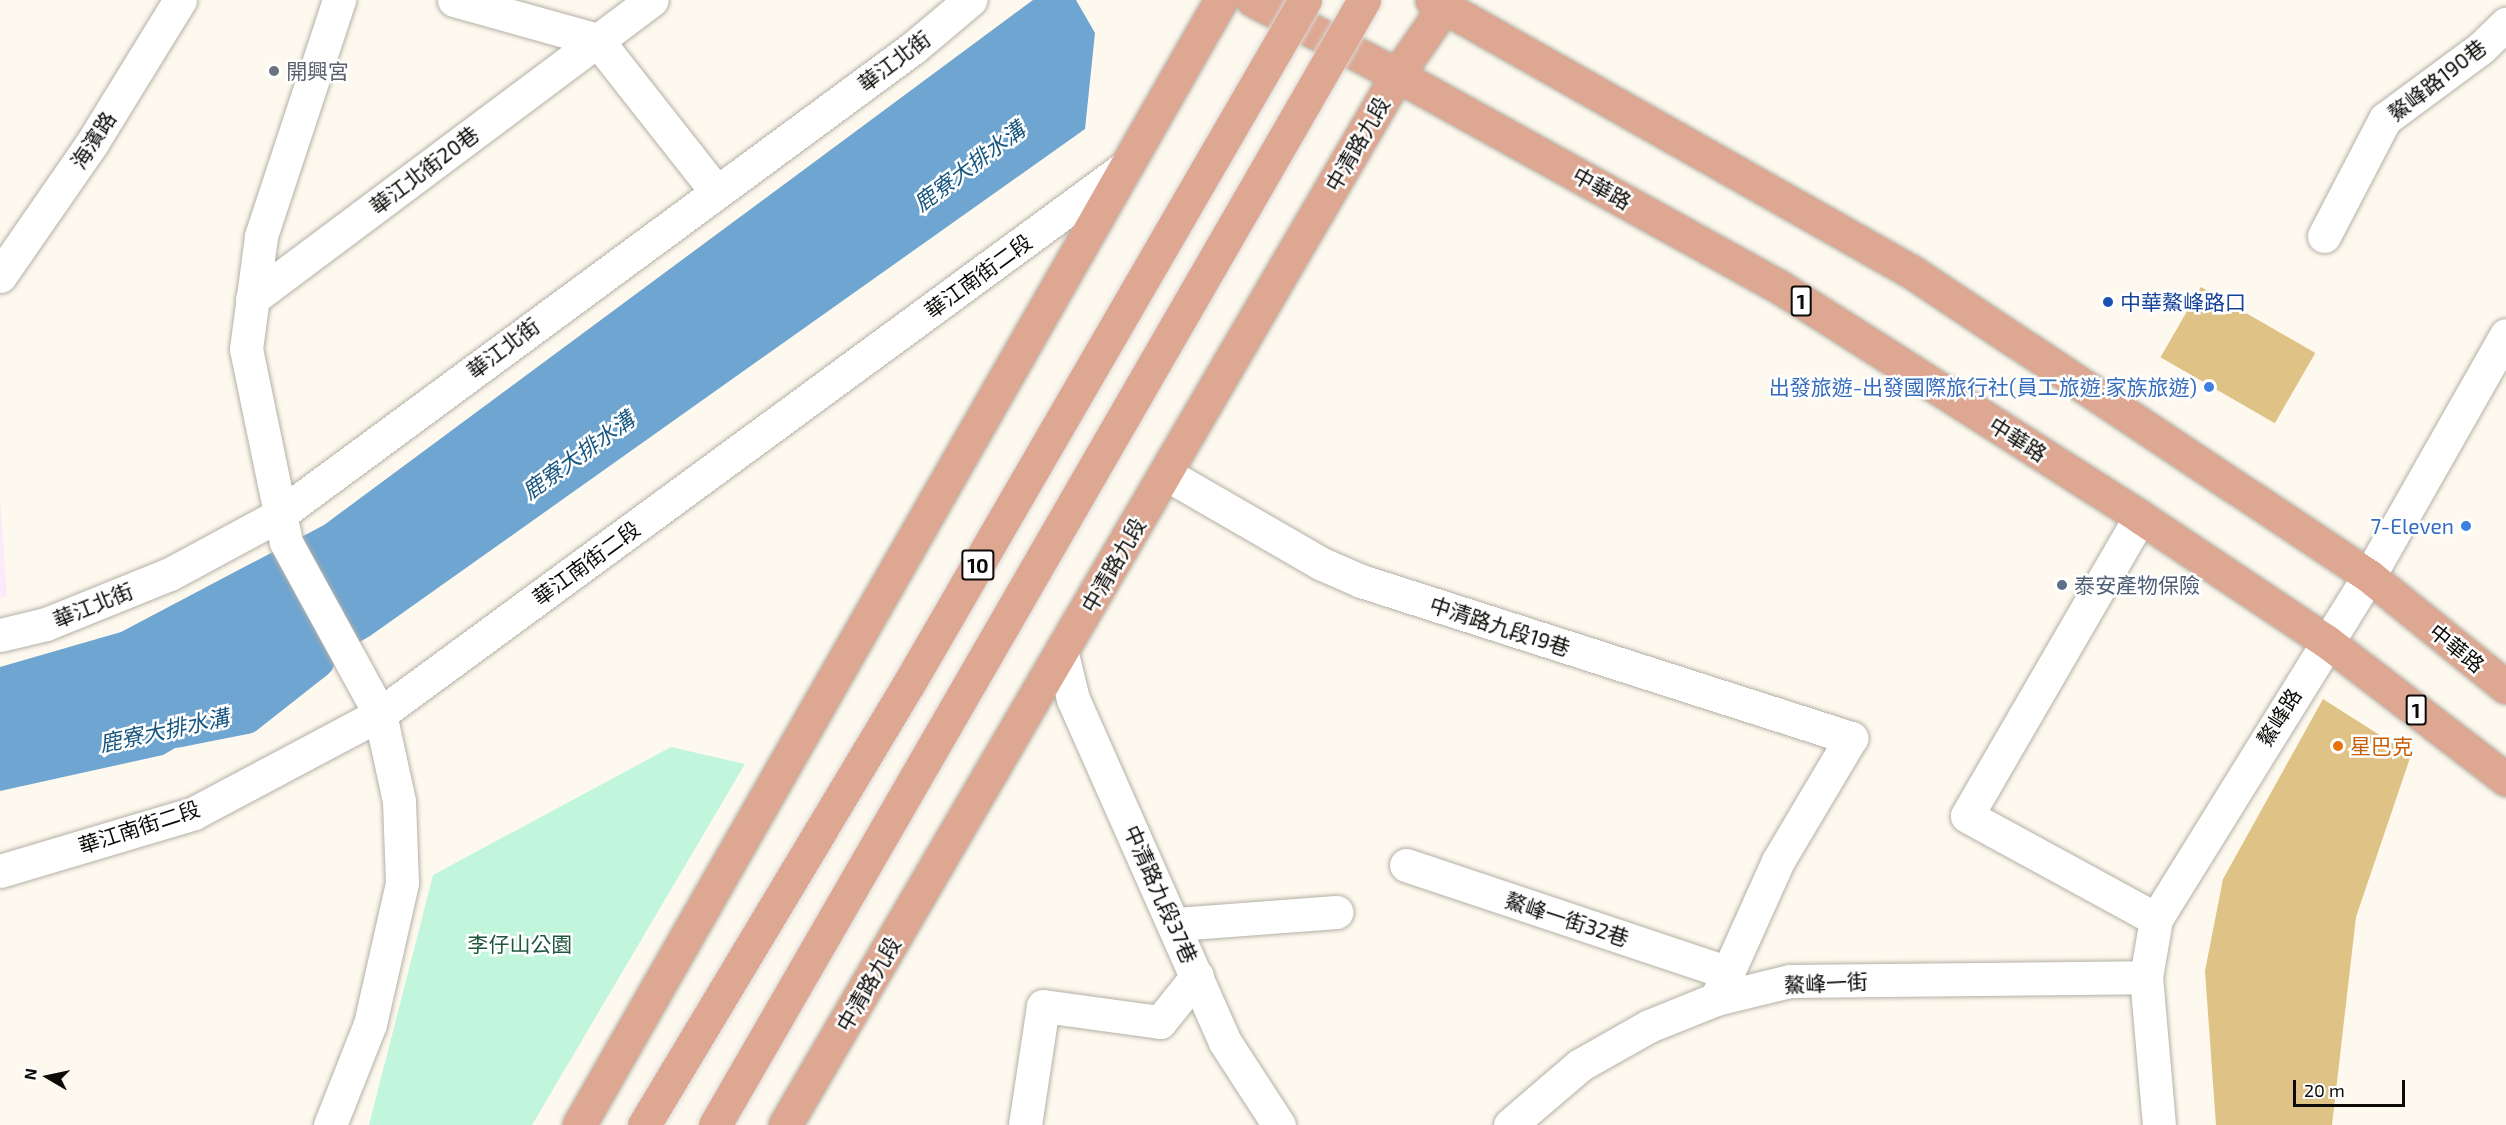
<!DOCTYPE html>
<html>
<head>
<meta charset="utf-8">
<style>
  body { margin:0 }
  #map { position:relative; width:2506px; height:1125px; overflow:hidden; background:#fef9ee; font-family:"Exo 2","Noto Sans TC",sans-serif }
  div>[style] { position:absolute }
  .industrial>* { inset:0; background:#fce9f9 }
  .green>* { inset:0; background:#c2f6dc }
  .water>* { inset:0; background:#6fa5d1 }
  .canal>* { height:39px; margin:-19.5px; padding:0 19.5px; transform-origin:19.5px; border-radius:19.5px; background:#6fa5d1 }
  .building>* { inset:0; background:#dfc285; transform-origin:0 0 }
  .roads { filter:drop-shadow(0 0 2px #b4b0a6) drop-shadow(0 0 2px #b4b0a6) }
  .minor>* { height:33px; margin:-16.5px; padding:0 16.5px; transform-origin:16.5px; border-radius:16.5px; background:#fff }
  .major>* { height:33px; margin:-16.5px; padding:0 16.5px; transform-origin:16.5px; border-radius:16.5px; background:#dda792 }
  .bridges { filter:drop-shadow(0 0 2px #d8d8d7) drop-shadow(0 0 2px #d8d8d7) }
  .major-bridge>* { height:33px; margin:-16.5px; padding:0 16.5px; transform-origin:16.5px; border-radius:16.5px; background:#dda792 }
  .dots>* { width:16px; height:16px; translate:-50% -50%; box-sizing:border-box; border:3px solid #fff; border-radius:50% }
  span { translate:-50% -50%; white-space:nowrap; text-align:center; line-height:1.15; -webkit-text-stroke:5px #fff; paint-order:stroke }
  .shield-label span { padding:2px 4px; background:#fff; border:2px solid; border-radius:4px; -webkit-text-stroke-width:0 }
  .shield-label { font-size:20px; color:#0d0b08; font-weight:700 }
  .street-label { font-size:21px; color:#0d0b08 }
  .worship-label { font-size:21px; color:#5b616d }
  .left { translate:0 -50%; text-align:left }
  .transit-label { font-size:21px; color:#164399 }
  .shop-label { font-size:21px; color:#366cbe }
  .right { translate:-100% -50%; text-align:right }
  .service-label { font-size:21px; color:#4e5e75 }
  .food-label { font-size:21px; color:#c56008 }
  .park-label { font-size:21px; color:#1f563f }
  .water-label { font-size:22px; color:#185680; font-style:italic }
  .north { position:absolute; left:18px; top:1047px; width:60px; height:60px; -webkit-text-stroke:4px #fff; paint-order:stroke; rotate:279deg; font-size:16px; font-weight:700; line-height:24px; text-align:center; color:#0d0b08 }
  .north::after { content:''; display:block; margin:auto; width:21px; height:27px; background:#0d0b08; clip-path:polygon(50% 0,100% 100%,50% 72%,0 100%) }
  .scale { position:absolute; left:2293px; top:1080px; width:112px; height:27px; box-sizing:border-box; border:3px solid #0d0b08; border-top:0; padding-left:8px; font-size:18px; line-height:21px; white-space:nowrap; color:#0d0b08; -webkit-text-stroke:4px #fff; paint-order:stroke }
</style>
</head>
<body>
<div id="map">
  <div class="industrial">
    <i style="clip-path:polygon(0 497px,7px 596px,0 598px)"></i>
  </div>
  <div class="green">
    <i style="clip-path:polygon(671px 747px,745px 764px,532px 1125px,369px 1125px,433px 875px)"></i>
  </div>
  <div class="water">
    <i style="clip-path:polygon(1033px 0,1076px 0,1095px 33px,1085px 129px,370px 636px,163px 755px,0 791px,0 667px,121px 632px,324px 525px)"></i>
  </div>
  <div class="canal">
    <i style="left:175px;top:728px;width:71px;rotate:-11.3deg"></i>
    <i style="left:245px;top:714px;width:89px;rotate:-38.2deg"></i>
  </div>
  <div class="building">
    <i style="left:2201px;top:287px;width:132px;height:81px;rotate:30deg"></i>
    <i style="clip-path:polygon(2323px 699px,2411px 755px,2356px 917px,2332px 1125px,2216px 1125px,2205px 971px,2223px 879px)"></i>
  </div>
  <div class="roads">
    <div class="minor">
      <i style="left:454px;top:0;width:148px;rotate:15.6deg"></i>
      <i style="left:597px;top:40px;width:191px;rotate:51.8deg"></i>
      <i style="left:2324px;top:236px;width:132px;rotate:-62.5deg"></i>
      <i style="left:2385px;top:119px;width:119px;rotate:-36.5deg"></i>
      <i style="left:2481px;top:48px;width:35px;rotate:-44deg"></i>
      <i style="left:0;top:276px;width:162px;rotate:-55.3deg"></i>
      <i style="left:92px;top:143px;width:168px;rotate:-58.4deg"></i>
      <i style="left:252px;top:299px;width:499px;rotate:-36.8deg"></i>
      <i style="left:1166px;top:474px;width:180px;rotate:30deg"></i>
      <i style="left:1322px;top:564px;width:43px;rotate:23.6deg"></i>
      <i style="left:1361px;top:581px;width:515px;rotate:17.77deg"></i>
      <i style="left:1851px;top:738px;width:143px;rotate:120.7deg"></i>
      <i style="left:1778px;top:861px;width:151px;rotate:114.2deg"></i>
      <i style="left:2140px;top:517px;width:345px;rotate:120.1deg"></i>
      <i style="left:1967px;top:816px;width:215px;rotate:28.6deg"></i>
      <i style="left:0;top:635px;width:47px;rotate:-13.4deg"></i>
      <i style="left:46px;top:624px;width:134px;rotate:-22deg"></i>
      <i style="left:170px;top:574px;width:124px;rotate:-28.4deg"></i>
      <i style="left:279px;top:515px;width:787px;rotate:-36.38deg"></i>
      <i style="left:913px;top:48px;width:75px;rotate:-40.1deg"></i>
      <i style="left:1062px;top:654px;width:46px;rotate:76.3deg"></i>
      <i style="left:1073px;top:699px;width:375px;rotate:66.1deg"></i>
      <i style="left:1225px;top:1042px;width:99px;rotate:57deg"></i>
      <i style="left:1406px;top:865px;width:340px;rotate:18.5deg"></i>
      <i style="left:0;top:871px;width:202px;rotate:-16.6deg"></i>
      <i style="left:194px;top:813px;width:211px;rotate:-28deg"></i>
      <i style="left:380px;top:714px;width:923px;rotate:-36.27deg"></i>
      <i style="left:1176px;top:924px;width:161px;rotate:-4.3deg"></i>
      <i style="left:330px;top:1125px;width:109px;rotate:-68.4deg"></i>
      <i style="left:370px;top:1024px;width:145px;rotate:-77.2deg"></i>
      <i style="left:402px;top:883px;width:82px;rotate:-92.1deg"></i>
      <i style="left:399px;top:801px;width:89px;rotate:-102.3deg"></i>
      <i style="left:380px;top:714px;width:196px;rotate:-118.7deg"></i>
      <i style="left:286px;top:542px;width:197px;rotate:-101.7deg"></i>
      <i style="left:246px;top:349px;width:114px;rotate:-82.4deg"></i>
      <i style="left:261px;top:236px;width:249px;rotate:-71.7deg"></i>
      <i style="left:1025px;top:1125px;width:120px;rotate:-81.4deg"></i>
      <i style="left:1043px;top:1006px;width:118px;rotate:7.8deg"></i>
      <i style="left:1160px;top:1022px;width:59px;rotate:-51.2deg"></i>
      <i style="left:1510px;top:1125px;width:92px;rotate:-40.6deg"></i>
      <i style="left:1580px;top:1065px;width:79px;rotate:-29.5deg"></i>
      <i style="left:1649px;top:1026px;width:72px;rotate:-21.9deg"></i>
      <i style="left:1716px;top:999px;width:76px;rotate:-13.7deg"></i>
      <i style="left:1790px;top:981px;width:356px;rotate:-0.6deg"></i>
      <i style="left:2159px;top:1125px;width:149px;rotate:-95deg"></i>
      <i style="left:2146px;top:977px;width:59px;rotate:-80.2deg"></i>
      <i style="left:2156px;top:919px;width:404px;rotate:-58.2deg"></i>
      <i style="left:2369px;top:576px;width:277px;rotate:-60.4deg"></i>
    </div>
    <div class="major">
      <i style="left:1253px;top:0;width:162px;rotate:27.5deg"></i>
      <i style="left:1397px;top:75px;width:436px;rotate:29deg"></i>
      <i style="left:1778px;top:286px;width:429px;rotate:32.5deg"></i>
      <i style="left:2140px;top:517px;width:224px;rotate:33.7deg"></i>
      <i style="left:2326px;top:641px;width:227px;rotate:37.5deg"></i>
      <i style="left:1432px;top:0;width:552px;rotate:29.54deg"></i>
      <i style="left:1912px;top:272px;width:549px;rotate:33.63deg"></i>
      <i style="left:2369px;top:576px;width:176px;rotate:39deg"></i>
      <i style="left:579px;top:1125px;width:1295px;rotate:-60.29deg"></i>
      <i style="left:785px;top:1125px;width:1215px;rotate:-59.76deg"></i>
      <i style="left:1397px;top:75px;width:83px;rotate:-55.3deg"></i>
    </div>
  </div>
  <div class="bridges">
    <div class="major-bridge">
      <i style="left:644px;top:1125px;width:513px;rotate:-59.04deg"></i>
      <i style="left:908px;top:685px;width:792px;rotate:-59.91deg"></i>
      <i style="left:715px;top:1125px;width:1299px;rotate:-60.02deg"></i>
    </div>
  </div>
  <div class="dots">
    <i style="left:274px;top:71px;background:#6b7280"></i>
    <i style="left:2108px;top:302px;background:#1a4fb4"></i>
    <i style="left:2209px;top:387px;background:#3f7fe0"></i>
    <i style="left:2466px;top:526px;background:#3f7fe0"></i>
    <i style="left:2062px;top:585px;background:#5c6f8a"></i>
    <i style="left:2338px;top:746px;background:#e8710a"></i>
  </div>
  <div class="shield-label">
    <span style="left:1801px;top:301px">1</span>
    <span style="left:978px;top:565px">10</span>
    <span style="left:2416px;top:710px">1</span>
  </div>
  <div class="street-label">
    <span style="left:894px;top:61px;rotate:-37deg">華江北街</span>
    <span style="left:2437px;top:80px;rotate:-38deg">鰲峰路190巷</span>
    <span style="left:93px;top:140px;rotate:-57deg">海濱路</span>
    <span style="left:1357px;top:144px;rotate:-60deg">中清路九段</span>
    <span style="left:424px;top:170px;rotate:-37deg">華江北街20巷</span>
    <span style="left:1602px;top:188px;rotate:29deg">中華路</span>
    <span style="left:978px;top:276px;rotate:-36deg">華江南街二段</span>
    <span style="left:503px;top:348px;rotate:-37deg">華江北街</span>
    <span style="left:2018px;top:439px;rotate:32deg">中華路</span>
    <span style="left:586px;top:563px;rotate:-36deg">華江南街二段</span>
    <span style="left:1113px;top:565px;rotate:-60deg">中清路九段</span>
    <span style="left:93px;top:605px;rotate:-22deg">華江北街</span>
    <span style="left:1500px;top:626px;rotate:18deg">中清路九段19巷</span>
    <span style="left:2457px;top:648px;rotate:39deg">中華路</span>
    <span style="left:2279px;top:717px;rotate:-58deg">鰲峰路</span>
    <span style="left:139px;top:827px;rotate:-18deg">華江南街二段</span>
    <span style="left:1161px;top:894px;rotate:66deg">中清路九段37巷</span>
    <span style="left:1567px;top:919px;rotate:18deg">鰲峰一街32巷</span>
    <span style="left:1826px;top:983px;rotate:-3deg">鰲峰一街</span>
    <span style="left:868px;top:984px;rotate:-60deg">中清路九段</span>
  </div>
  <div class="worship-label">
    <span class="left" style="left:286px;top:71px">開興宮</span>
  </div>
  <div class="transit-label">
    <span class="left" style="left:2120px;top:302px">中華鰲峰路口</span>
  </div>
  <div class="shop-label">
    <span class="right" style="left:2197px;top:387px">出發旅遊-出發國際旅行社(員工旅遊.家族旅遊)</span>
    <span class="right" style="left:2454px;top:526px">7-Eleven</span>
  </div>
  <div class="service-label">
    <span class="left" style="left:2074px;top:585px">泰安產物保險</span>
  </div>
  <div class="food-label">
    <span class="left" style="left:2350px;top:746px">星巴克</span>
  </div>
  <div class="park-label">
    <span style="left:520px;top:944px">李仔山公園</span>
  </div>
  <div class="water-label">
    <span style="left:969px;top:166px;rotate:-37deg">鹿寮大排水溝</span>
    <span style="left:578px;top:455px;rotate:-36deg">鹿寮大排水溝</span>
    <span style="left:164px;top:730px;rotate:-12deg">鹿寮大排水溝</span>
  </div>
  <div class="north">N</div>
  <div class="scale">20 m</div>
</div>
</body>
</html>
